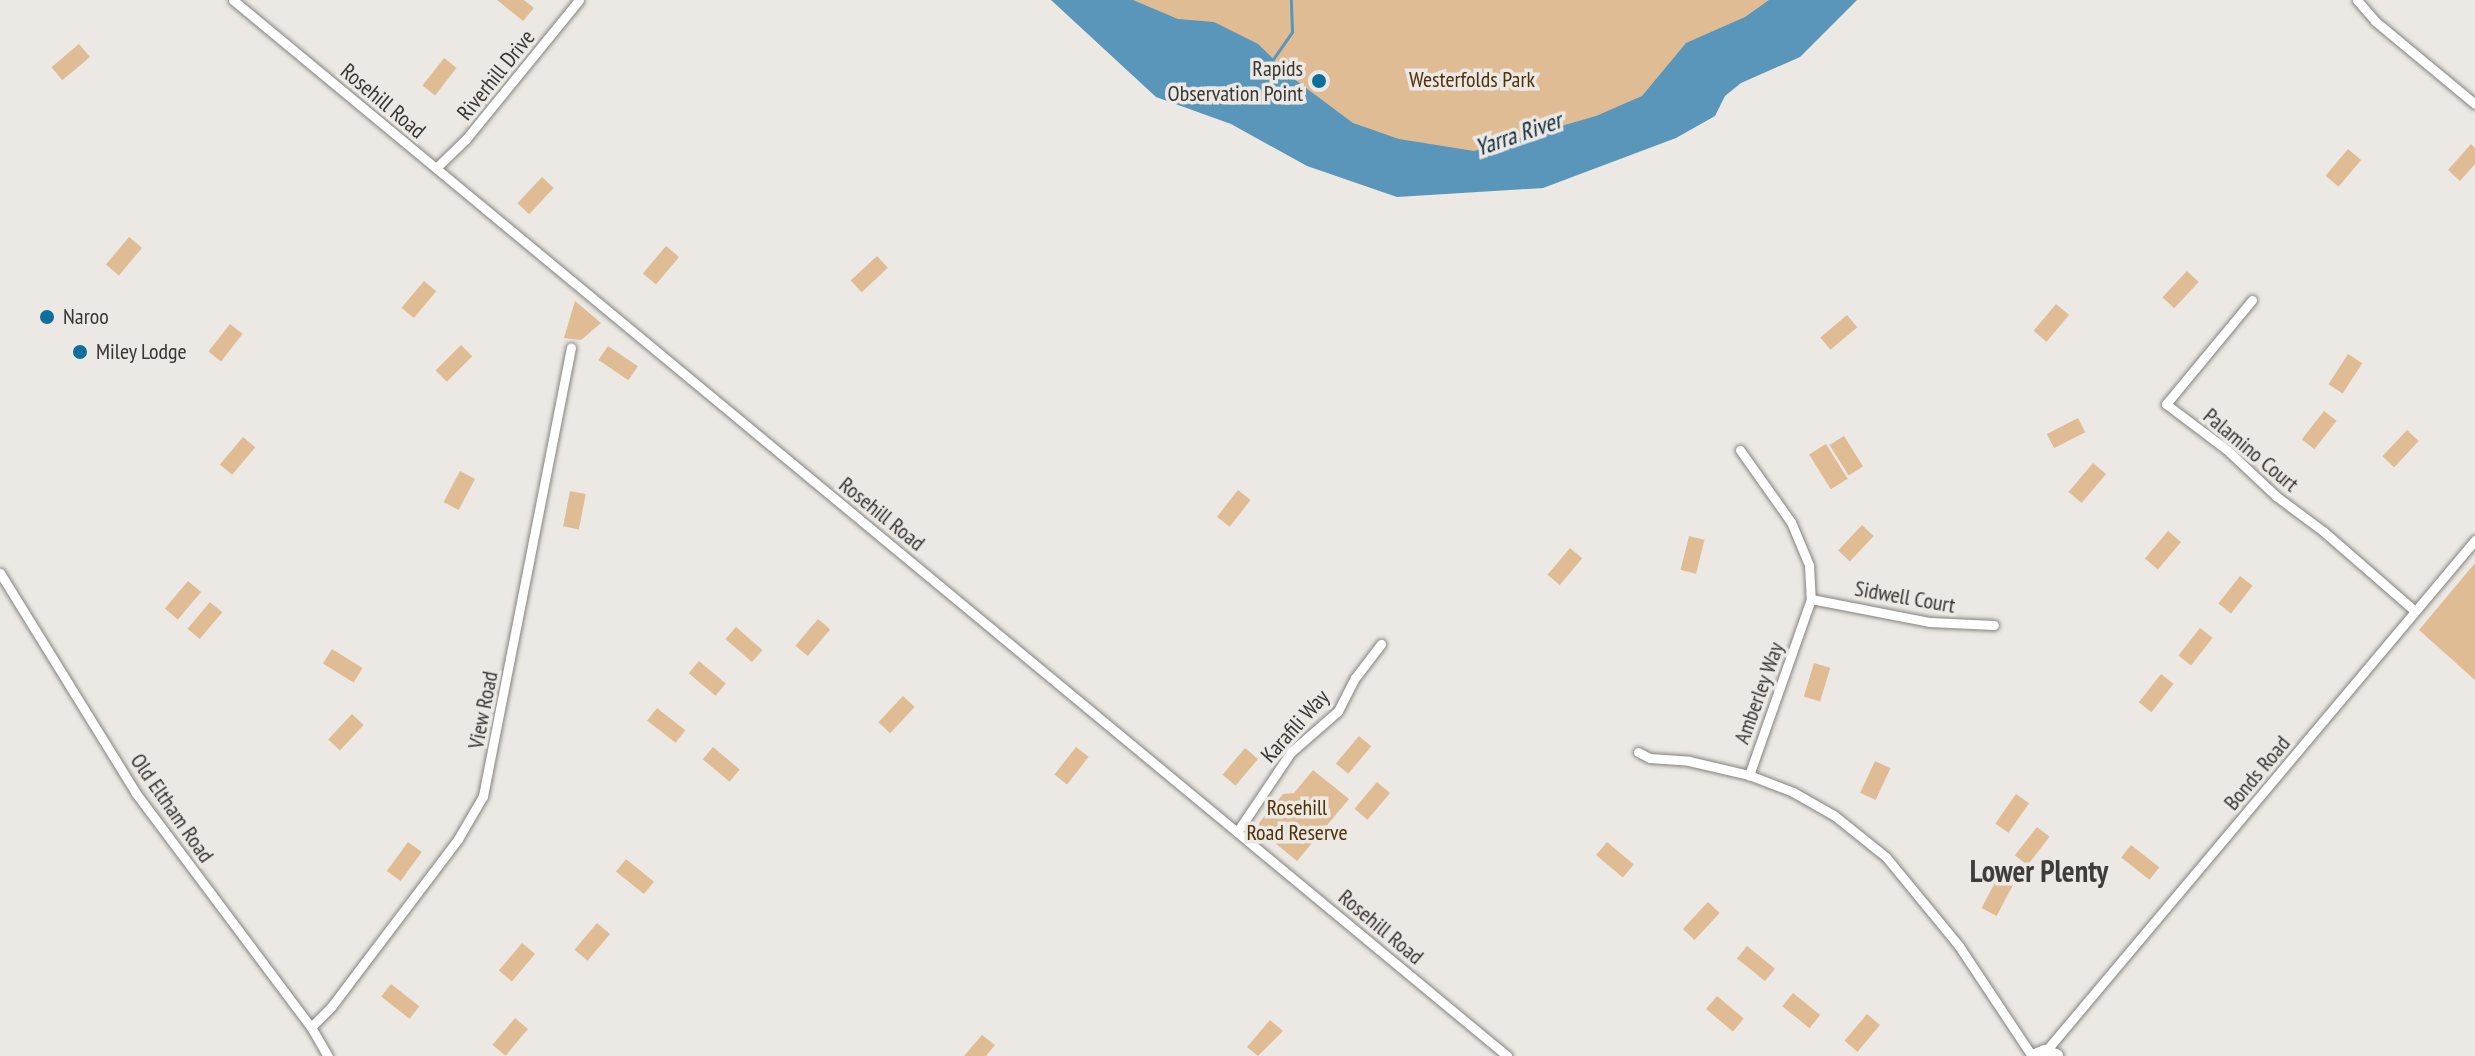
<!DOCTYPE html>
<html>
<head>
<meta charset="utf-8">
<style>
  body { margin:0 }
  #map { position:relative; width:2475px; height:1056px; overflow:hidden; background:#ece8e4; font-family:"PT Sans Narrow",sans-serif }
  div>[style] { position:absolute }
  .green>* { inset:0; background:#e0bc95; transform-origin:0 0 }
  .water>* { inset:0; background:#5a95ba }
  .stream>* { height:3px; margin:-1.5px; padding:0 1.5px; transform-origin:1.5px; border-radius:1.5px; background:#5a95ba }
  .roads { filter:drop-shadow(0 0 2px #85827e) drop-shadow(0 0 2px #85827e) }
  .street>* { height:9px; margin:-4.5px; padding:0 4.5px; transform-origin:4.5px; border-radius:4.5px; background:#fff }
  .secondary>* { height:14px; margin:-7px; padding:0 7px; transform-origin:7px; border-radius:7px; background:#fff }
  .dots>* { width:22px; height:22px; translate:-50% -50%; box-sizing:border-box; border:4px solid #ece8e4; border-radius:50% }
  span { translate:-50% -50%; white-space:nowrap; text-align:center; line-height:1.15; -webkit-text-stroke:7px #ece8e4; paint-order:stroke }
  .poi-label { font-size:22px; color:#383635 }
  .right { translate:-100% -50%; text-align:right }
  .left { translate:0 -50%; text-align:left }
  .street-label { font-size:22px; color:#383635 }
  .park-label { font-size:22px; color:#4f3108 }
  .water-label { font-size:24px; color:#102c3d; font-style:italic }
  .district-label { font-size:30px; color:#3f3c39; font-weight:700 }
</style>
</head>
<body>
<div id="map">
  <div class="green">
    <i style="clip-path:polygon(497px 0,524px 0,534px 8px,523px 21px)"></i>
    <i style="clip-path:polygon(1116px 0,1793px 0,1660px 100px,1543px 153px,1413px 160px)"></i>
    <i style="left:79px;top:44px;width:17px;height:36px;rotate:50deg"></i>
    <i style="left:444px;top:58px;width:16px;height:35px;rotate:38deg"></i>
    <i style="clip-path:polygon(2471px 144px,2475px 148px,2475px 164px,2460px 181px,2448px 170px)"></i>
    <i style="left:2348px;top:149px;width:17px;height:35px;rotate:40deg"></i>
    <i style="left:542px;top:177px;width:16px;height:36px;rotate:43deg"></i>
    <i style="left:129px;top:237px;width:17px;height:36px;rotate:40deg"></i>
    <i style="left:666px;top:246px;width:17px;height:36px;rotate:40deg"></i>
    <i style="left:877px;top:256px;width:16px;height:36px;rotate:47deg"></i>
    <i style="left:2187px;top:271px;width:16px;height:36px;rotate:43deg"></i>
    <i style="left:424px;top:281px;width:16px;height:35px;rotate:40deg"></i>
    <i style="clip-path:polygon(575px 301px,601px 323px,581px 340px,564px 338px)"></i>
    <i style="left:2056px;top:304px;width:17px;height:35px;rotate:40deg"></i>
    <i style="left:1847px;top:315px;width:16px;height:35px;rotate:50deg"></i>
    <i style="left:230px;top:324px;width:16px;height:35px;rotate:38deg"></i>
    <i style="left:461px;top:345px;width:16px;height:36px;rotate:45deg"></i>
    <i style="left:608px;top:346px;width:36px;height:17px;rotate:34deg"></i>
    <i style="left:2348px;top:354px;width:17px;height:36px;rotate:33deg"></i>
    <i style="left:2324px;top:411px;width:16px;height:36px;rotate:38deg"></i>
    <i style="left:2078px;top:418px;width:16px;height:35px;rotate:63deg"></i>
    <i style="left:2407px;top:430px;width:16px;height:36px;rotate:43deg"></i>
    <i style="left:1844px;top:436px;width:36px;height:17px;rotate:58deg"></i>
    <i style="left:243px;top:437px;width:16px;height:36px;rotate:40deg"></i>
    <i style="left:1826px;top:444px;width:41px;height:20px;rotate:58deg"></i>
    <i style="left:2093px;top:463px;width:17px;height:38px;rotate:40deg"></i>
    <i style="left:460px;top:471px;width:17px;height:35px;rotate:28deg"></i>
    <i style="left:1238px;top:490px;width:16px;height:34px;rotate:38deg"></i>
    <i style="left:570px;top:491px;width:16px;height:36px;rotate:11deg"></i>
    <i style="left:1862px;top:525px;width:16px;height:35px;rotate:43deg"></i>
    <i style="left:2168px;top:531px;width:17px;height:36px;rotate:40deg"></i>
    <i style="left:1689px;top:536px;width:16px;height:35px;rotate:14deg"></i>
    <i style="left:1570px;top:548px;width:16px;height:35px;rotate:40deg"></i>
    <i style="clip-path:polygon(2475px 563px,2475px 680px,2419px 630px)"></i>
    <i style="left:2240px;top:576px;width:16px;height:35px;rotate:38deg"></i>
    <i style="left:188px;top:581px;width:17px;height:36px;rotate:40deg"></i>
    <i style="left:210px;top:602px;width:16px;height:35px;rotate:40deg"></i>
    <i style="left:818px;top:619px;width:16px;height:35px;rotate:40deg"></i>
    <i style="left:736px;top:627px;width:35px;height:16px;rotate:41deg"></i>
    <i style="left:2200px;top:628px;width:16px;height:35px;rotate:38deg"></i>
    <i style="left:332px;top:649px;width:36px;height:17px;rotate:32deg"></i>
    <i style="left:699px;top:661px;width:35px;height:16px;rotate:40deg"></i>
    <i style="left:1814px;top:663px;width:17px;height:35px;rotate:17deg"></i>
    <i style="left:2161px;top:674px;width:16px;height:36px;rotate:38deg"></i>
    <i style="left:903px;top:696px;width:16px;height:36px;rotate:43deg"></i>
    <i style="left:657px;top:708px;width:36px;height:16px;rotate:38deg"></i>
    <i style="left:352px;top:714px;width:16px;height:35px;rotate:43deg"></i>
    <i style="left:1359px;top:736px;width:16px;height:36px;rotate:40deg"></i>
    <i style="left:713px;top:747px;width:35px;height:16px;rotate:40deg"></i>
    <i style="left:1076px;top:747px;width:16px;height:35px;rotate:38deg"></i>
    <i style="left:1245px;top:748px;width:17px;height:35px;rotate:40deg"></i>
    <i style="left:1875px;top:761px;width:17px;height:35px;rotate:25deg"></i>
    <i style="clip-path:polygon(1313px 770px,1349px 799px,1297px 861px,1259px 830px,1259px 823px,1283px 794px,1294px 793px)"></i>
    <i style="left:1377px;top:782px;width:17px;height:35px;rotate:40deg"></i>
    <i style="left:2016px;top:794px;width:16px;height:36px;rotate:35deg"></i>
    <i style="left:2037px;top:827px;width:16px;height:36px;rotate:38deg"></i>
    <i style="left:408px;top:842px;width:17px;height:36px;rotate:36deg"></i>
    <i style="left:1607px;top:842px;width:35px;height:17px;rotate:40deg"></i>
    <i style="left:2131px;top:845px;width:36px;height:16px;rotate:38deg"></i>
    <i style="left:626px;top:859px;width:36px;height:16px;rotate:39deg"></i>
    <i style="left:1998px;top:877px;width:17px;height:35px;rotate:28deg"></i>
    <i style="left:1708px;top:902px;width:16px;height:37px;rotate:43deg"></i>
    <i style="left:597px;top:923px;width:17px;height:35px;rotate:40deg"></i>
    <i style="left:522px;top:943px;width:17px;height:36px;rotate:40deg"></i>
    <i style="left:1747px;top:946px;width:36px;height:16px;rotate:39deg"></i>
    <i style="left:391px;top:984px;width:36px;height:16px;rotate:38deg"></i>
    <i style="left:1793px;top:993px;width:35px;height:17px;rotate:39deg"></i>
    <i style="left:1717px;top:996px;width:35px;height:17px;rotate:40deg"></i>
    <i style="left:1867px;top:1014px;width:17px;height:35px;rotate:40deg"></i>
    <i style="left:515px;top:1018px;width:17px;height:35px;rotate:40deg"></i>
    <i style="clip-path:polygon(1270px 1020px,1283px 1031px,1258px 1056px,1247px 1047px)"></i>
    <i style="clip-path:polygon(982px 1035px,995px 1045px,986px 1056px,964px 1056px)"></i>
  </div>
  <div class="water">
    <i style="clip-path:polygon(1051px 0,1133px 0,1178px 19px,1214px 22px,1258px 44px,1294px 79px,1353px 123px,1399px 139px,1474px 151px,1596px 116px,1642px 96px,1686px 43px,1745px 17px,1769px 0,1857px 0,1800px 57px,1741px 83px,1725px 96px,1715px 116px,1676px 138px,1543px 188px,1397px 197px,1307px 166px,1231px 124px,1156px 97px)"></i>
  </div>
  <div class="stream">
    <i style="left:1271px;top:62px;width:37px;rotate:-55deg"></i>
    <i style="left:1292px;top:32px;width:32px;rotate:-92deg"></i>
  </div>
  <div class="roads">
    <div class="street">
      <i style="left:233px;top:0;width:1655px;rotate:39.65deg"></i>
      <i style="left:2357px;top:0;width:28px;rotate:49deg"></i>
      <i style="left:2375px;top:21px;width:130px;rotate:39.7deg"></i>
      <i style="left:436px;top:168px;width:42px;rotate:-44deg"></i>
      <i style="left:466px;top:139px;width:179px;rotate:-50.9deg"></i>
      <i style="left:2252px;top:300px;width:135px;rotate:129.6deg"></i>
      <i style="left:2166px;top:404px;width:75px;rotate:36.9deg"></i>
      <i style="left:2226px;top:449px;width:69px;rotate:43.2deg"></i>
      <i style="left:2276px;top:496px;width:59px;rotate:36.7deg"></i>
      <i style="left:2323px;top:531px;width:122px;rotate:41deg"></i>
      <i style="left:1740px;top:450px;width:88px;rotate:54.7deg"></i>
      <i style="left:1791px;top:522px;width:47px;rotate:67.3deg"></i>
      <i style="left:1809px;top:565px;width:34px;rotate:87deg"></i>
      <i style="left:1811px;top:599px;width:187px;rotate:109.4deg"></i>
      <i style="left:1749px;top:775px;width:47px;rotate:21.1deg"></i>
      <i style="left:1793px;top:792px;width:48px;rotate:29.7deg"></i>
      <i style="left:1835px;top:816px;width:65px;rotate:38.8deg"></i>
      <i style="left:1886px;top:857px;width:115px;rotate:50.6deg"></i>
      <i style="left:1959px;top:946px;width:132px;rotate:56.4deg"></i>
      <i style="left:0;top:573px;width:257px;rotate:58.3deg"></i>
      <i style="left:135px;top:792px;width:294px;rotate:53.2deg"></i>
      <i style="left:311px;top:1027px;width:34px;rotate:60deg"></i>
      <i style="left:1811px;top:599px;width:120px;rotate:11deg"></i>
      <i style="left:1929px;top:622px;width:65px;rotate:2.6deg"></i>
      <i style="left:1638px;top:752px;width:13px;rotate:27deg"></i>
      <i style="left:1650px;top:758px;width:39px;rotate:4deg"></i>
      <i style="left:1689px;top:761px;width:62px;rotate:13.1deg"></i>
      <i style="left:1237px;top:832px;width:97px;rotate:-56deg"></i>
      <i style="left:1291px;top:752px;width:62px;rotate:-41.1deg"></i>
      <i style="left:1338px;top:711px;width:37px;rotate:-63deg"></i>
      <i style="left:1355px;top:678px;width:43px;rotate:-52.6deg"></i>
      <i style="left:311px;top:1027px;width:28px;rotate:-45deg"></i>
      <i style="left:331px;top:1007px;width:211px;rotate:-52.9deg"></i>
      <i style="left:458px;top:839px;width:50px;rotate:-59.8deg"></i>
      <i style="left:483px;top:796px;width:457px;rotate:-78.9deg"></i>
      <i style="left:2045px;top:1052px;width:669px;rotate:-49.97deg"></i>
    </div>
    <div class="secondary">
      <i style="left:2035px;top:1056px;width:11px;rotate:-22deg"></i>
      <i style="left:2045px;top:1052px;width:12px;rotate:20deg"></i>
    </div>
  </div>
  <div class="dots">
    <i style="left:1319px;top:81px;background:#0e6e9c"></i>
    <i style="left:47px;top:317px;background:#0e6e9c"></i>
    <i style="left:80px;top:352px;background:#0e6e9c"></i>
  </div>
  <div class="poi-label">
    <span class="right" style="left:1303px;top:81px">Rapids<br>Observation Point</span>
    <span class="left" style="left:63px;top:317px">Naroo</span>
    <span class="left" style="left:96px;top:352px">Miley Lodge</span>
  </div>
  <div class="street-label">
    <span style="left:496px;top:75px;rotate:-51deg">Riverhill Drive</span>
    <span style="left:383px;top:101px;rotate:40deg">Rosehill Road</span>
    <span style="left:2251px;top:450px;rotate:40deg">Palamino Court</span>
    <span style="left:882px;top:514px;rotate:39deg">Rosehill Road</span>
    <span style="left:1905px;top:597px;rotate:10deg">Sidwell Court</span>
    <span style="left:1759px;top:693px;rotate:-70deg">Amberley Way</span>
    <span style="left:483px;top:710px;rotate:-79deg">View Road</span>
    <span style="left:1295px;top:726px;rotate:-48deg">Karafili Way</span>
    <span style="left:2257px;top:773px;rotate:-50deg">Bonds Road</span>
    <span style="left:172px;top:808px;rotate:55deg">Old Eltham Road</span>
    <span style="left:1381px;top:927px;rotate:40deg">Rosehill Road</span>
  </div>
  <div class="park-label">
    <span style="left:1472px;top:80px">Westerfolds Park</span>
    <span style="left:1297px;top:820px">Rosehill<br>Road Reserve</span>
  </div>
  <div class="water-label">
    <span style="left:1518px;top:134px;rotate:-19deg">Yarra River</span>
  </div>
  <div class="district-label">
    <span style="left:2039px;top:871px">Lower Plenty</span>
  </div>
</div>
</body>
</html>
